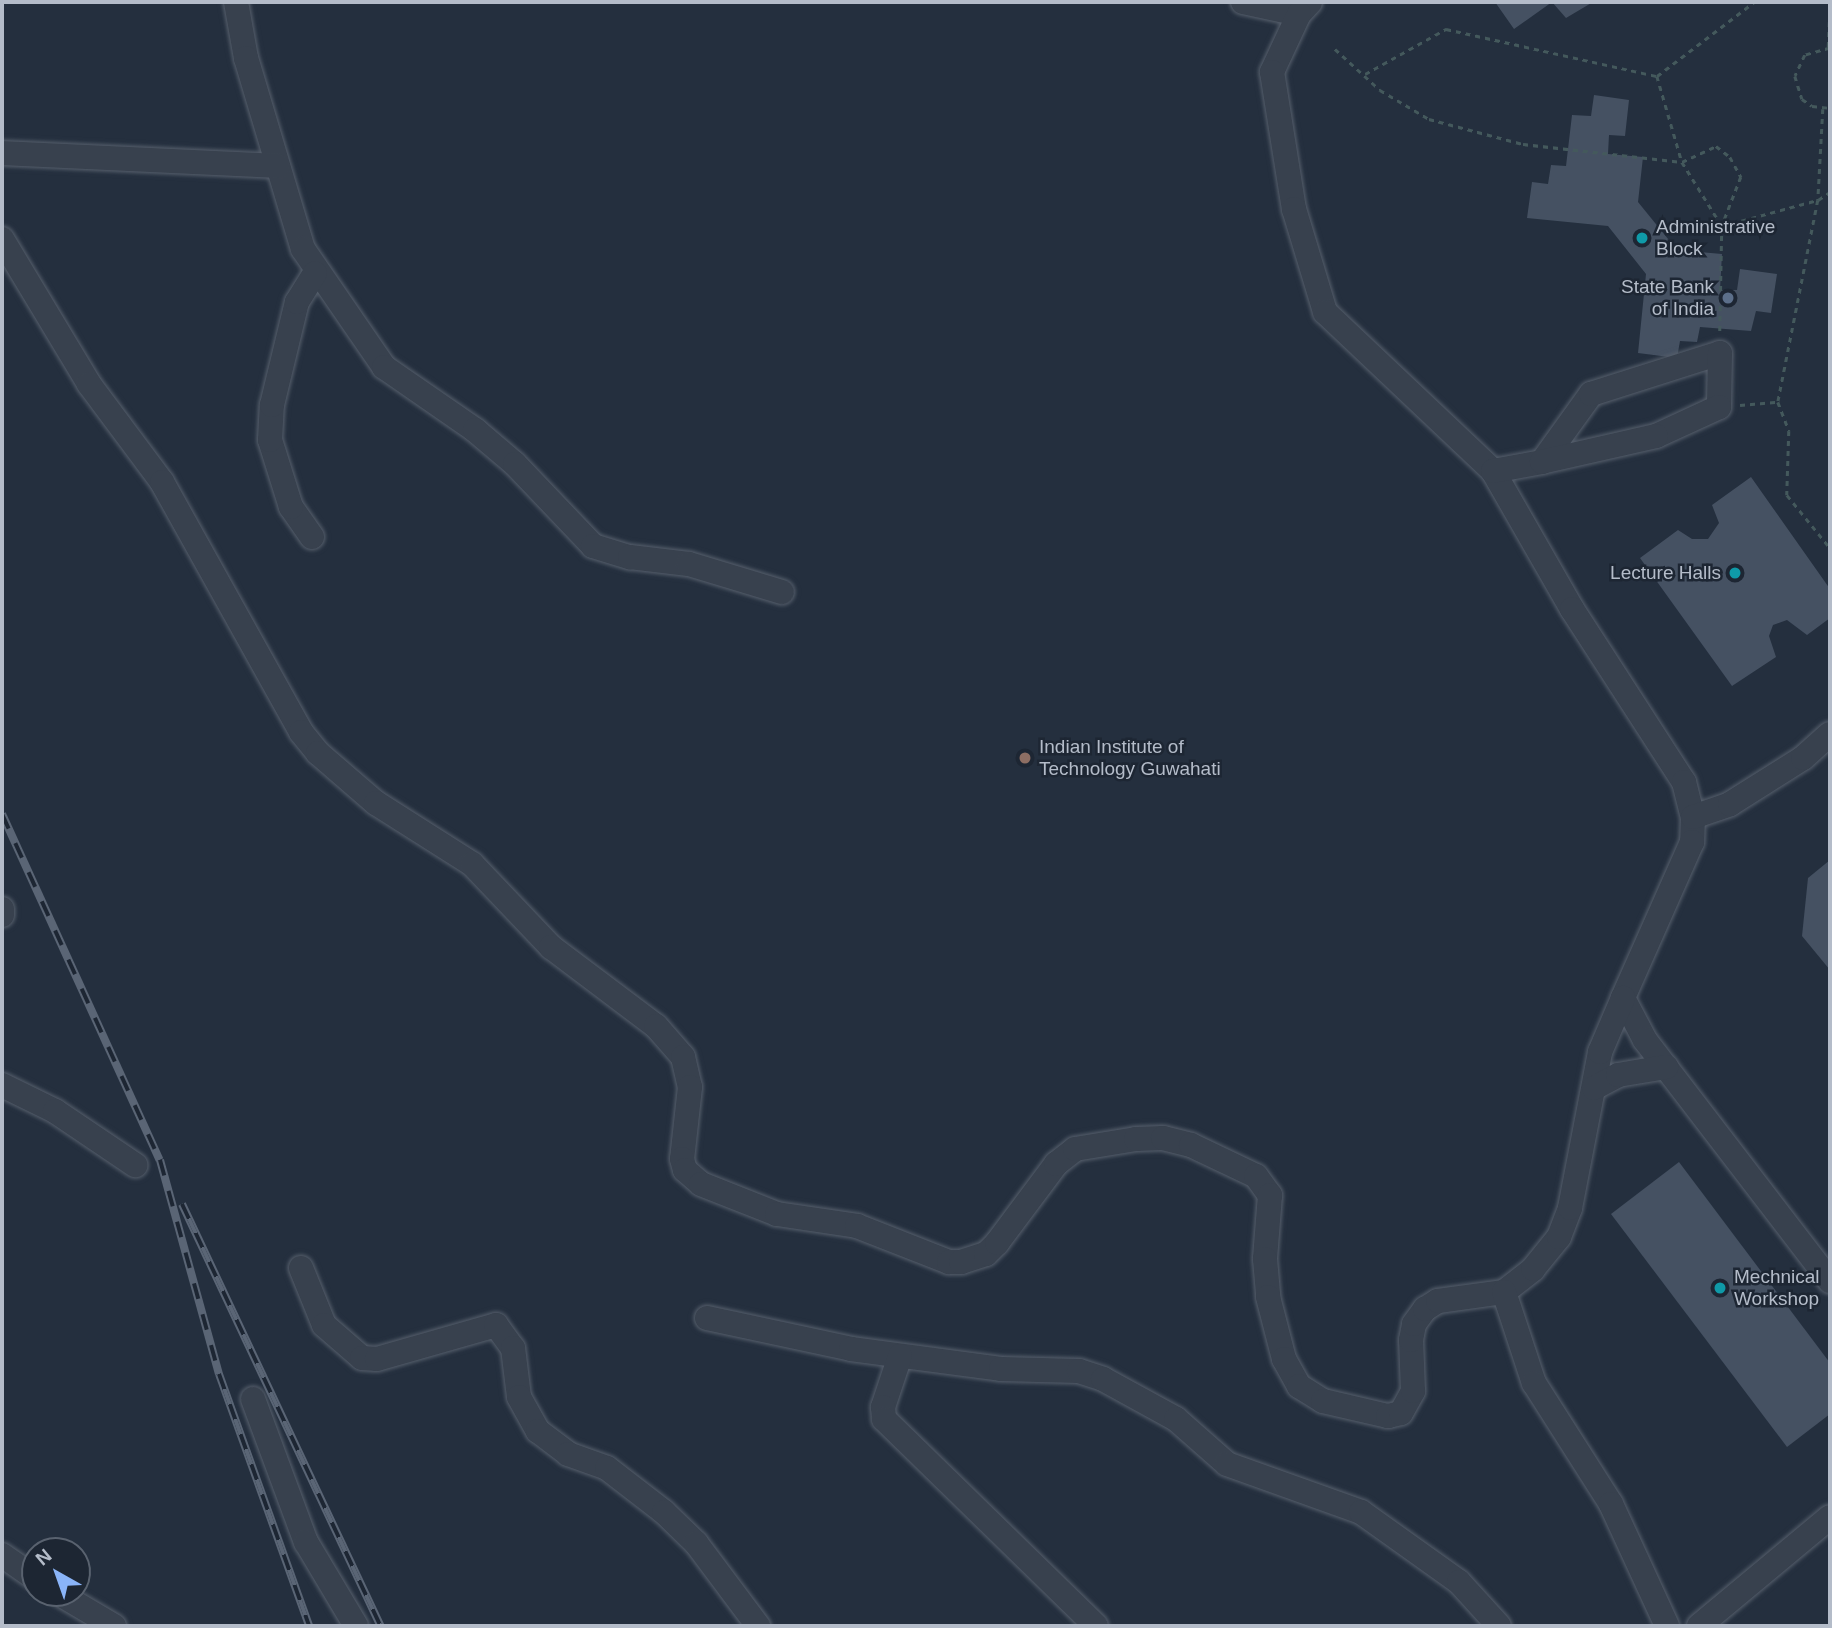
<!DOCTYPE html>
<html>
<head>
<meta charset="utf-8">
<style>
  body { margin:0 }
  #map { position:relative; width:1832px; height:1628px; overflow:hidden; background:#242f3e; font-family:Arial,sans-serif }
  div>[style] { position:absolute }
  .building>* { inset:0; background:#455162 }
  .path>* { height:2.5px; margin-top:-1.25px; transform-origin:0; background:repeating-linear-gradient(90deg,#44595c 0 5px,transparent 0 10px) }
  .roads { filter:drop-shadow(0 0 2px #565f6c) drop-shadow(0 0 2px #565f6c) }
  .minor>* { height:24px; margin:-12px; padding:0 12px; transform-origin:12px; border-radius:12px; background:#38414e }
  .rail>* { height:8px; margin-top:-4px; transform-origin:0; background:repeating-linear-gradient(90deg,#1d2633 0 16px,#5a6575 0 32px); box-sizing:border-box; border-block:2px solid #5a6575 }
  .dots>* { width:19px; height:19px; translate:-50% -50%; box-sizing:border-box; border:4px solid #1d2633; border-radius:50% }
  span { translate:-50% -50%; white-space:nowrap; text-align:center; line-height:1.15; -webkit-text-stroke:5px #1d2633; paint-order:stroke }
  .poi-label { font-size:19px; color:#b4bcc9 }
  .left { translate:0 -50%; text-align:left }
  .right { translate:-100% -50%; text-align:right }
  .frame { position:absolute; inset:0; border:4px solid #b4bcc9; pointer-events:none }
  .north { position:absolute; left:21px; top:1537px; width:70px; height:70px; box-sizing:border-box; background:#1d2633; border:2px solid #59626f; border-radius:50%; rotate:320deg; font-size:19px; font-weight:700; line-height:28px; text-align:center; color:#b4bcc9 }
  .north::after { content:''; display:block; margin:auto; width:24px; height:32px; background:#8ab4f8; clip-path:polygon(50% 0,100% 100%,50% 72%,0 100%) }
</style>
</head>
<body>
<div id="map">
  <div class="building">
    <i style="clip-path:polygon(1495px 2px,1593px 2px,1566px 18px,1552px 2px,1514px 29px)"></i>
    <i style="clip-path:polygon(1594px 95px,1629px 100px,1625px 136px,1609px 135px,1608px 154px,1643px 157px,1638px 202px,1677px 250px,1722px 254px,1720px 290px,1737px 290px,1740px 269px,1777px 274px,1771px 313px,1756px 311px,1751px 331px,1700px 327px,1697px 342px,1680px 341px,1677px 358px,1638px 353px,1646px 274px,1608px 226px,1527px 218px,1532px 182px,1548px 184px,1551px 165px,1566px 166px,1572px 115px,1591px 116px)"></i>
    <i style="clip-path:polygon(1751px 477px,1830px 589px,1830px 618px,1807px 635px,1787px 620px,1773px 625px,1769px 636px,1776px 657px,1732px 686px,1640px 558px,1678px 530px,1692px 539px,1708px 539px,1719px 523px,1712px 505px)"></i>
    <i style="clip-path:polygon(1830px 860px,1830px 970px,1802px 936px,1808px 878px)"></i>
    <i style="clip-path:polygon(1679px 1162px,1830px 1363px,1830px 1414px,1787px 1447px,1611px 1214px)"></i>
  </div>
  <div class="path">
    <i style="left:1828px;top:47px;width:45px;rotate:-87.5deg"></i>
    <i style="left:1830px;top:48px;width:26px;rotate:164deg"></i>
    <i style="left:1805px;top:55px;width:23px;rotate:115deg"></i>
    <i style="left:1795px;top:76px;width:24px;rotate:73deg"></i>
    <i style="left:1802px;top:99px;width:12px;rotate:35deg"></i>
    <i style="left:1812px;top:106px;width:18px;rotate:6deg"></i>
    <i style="left:1335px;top:49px;width:61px;rotate:42.3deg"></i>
    <i style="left:1380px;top:90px;width:57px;rotate:30.6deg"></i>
    <i style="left:1429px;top:119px;width:97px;rotate:14.9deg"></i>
    <i style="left:1523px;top:144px;width:160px;rotate:6.5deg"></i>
    <i style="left:1682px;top:162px;width:75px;rotate:58deg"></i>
    <i style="left:1722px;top:226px;width:99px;rotate:-15.2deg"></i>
    <i style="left:1818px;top:200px;width:14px;rotate:-34deg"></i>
    <i style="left:1365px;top:74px;width:93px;rotate:-29.1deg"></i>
    <i style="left:1446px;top:29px;width:216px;rotate:12.6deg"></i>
    <i style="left:1657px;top:76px;width:122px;rotate:-37.3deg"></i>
    <i style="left:1657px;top:76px;width:90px;rotate:73.8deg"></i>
    <i style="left:1682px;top:162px;width:38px;rotate:-25deg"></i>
    <i style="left:1716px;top:146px;width:18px;rotate:38deg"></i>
    <i style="left:1730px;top:157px;width:23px;rotate:61deg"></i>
    <i style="left:1741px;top:177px;width:53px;rotate:111.2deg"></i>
    <i style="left:1722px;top:226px;width:106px;rotate:91.1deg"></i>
    <i style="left:1823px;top:109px;width:91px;rotate:93.1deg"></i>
    <i style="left:1818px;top:200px;width:206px;rotate:101.2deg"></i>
    <i style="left:1778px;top:402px;width:31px;rotate:69deg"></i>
    <i style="left:1789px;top:431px;width:64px;rotate:91.8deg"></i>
    <i style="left:1787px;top:495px;width:68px;rotate:50.9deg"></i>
    <i style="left:1740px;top:405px;width:38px;rotate:-5deg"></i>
  </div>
  <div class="roads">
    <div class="minor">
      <i style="left:236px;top:2px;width:57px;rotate:79.9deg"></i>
      <i style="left:246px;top:58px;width:199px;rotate:73.4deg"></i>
      <i style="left:303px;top:249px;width:143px;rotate:55.5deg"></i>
      <i style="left:384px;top:367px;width:111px;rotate:34.7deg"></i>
      <i style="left:475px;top:430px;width:52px;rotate:40.4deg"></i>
      <i style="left:515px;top:464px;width:113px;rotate:46.4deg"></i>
      <i style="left:593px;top:546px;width:39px;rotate:17deg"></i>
      <i style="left:630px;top:557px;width:59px;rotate:6.8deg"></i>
      <i style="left:689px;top:564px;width:97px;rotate:16.8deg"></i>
      <i style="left:1243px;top:2px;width:57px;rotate:12.1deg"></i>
      <i style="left:1299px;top:14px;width:16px;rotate:-47deg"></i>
      <i style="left:1299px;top:14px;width:64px;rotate:115deg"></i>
      <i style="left:1272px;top:72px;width:139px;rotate:80.9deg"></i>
      <i style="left:1294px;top:209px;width:108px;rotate:73.2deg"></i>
      <i style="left:1325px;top:312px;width:231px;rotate:43.4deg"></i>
      <i style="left:1493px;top:471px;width:159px;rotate:60.2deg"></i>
      <i style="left:1572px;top:609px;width:206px;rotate:57.1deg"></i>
      <i style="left:1684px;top:782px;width:36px;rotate:76deg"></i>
      <i style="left:1693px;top:817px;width:25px;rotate:92deg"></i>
      <i style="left:1692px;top:842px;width:171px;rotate:113.9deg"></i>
      <i style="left:1623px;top:998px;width:47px;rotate:62.4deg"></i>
      <i style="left:1645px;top:1040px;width:304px;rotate:52.5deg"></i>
      <i style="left:2px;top:153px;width:276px;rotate:2.7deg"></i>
      <i style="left:2px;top:239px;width:169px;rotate:59deg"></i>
      <i style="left:89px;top:384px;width:122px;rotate:53.3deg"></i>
      <i style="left:162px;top:482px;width:286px;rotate:60.9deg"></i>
      <i style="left:301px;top:732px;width:27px;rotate:51deg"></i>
      <i style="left:318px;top:753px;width:77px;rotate:40.8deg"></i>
      <i style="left:376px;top:803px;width:114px;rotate:32.4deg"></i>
      <i style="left:472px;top:864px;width:115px;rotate:46.4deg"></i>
      <i style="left:551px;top:947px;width:131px;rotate:37deg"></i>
      <i style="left:656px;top:1026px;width:41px;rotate:48.9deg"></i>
      <i style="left:683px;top:1057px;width:31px;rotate:77deg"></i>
      <i style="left:690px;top:1087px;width:72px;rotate:96.3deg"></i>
      <i style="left:682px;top:1159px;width:11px;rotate:75deg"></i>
      <i style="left:685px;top:1170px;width:21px;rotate:41deg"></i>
      <i style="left:701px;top:1184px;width:82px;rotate:21.5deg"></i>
      <i style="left:777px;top:1214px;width:81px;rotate:8.5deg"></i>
      <i style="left:857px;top:1226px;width:99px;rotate:21.4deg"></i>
      <i style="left:949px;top:1262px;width:12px"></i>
      <i style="left:961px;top:1262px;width:26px;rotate:-18deg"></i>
      <i style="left:986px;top:1254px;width:16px;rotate:-45deg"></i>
      <i style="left:997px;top:1243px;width:99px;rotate:-53.2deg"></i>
      <i style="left:1056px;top:1164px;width:24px;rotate:-38deg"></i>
      <i style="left:1075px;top:1149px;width:62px;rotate:-9.3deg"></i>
      <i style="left:1136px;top:1139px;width:27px;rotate:-2deg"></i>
      <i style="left:1163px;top:1138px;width:29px;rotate:14deg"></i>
      <i style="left:1191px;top:1145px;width:72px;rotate:25.5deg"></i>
      <i style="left:1256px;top:1176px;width:24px;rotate:54deg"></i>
      <i style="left:1270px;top:1195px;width:64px;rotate:94.5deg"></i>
      <i style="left:1265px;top:1259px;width:38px;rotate:85deg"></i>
      <i style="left:1268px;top:1297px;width:64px;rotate:75.5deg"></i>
      <i style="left:1284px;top:1359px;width:31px;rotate:61deg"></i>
      <i style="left:1299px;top:1386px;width:28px;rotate:32deg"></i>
      <i style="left:1323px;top:1401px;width:67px;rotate:13deg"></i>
      <i style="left:1388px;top:1416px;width:13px;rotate:-13deg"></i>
      <i style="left:1401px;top:1413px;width:25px;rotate:-61deg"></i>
      <i style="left:1413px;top:1391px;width:51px;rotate:-92.2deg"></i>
      <i style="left:1411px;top:1340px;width:16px;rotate:-79deg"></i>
      <i style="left:1414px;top:1324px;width:19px;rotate:-54deg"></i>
      <i style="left:1425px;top:1309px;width:15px;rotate:-32deg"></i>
      <i style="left:1438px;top:1301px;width:67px;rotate:-7.8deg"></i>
      <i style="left:1504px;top:1292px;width:37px;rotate:-38deg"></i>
      <i style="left:1533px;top:1269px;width:41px;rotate:-50.9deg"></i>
      <i style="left:1559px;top:1237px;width:31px;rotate:-69deg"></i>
      <i style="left:1570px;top:1208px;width:159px;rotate:-79.1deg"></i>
      <i style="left:1600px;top:1052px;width:59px;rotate:-66.9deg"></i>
      <i style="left:1493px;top:471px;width:50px;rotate:-10.4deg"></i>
      <i style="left:1542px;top:462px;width:84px;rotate:-54.2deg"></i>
      <i style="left:1591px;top:394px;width:135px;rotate:-17.6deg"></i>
      <i style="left:1720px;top:353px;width:54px;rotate:91.1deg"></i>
      <i style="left:1719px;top:407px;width:69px;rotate:155.3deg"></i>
      <i style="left:1656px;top:436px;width:117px;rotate:167.2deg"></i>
      <i style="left:312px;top:537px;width:37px;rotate:-125deg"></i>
      <i style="left:291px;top:507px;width:70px;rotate:-107.4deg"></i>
      <i style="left:270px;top:440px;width:35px;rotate:-87deg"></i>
      <i style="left:272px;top:405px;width:106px;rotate:-76.4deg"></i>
      <i style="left:297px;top:302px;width:34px;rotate:-58deg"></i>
      <i style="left:1693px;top:817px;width:39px;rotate:-19deg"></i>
      <i style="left:1730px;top:804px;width:86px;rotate:-32.2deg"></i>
      <i style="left:1803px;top:758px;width:36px;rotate:-42deg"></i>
      <i style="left:2px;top:909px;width:6px;rotate:90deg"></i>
      <i style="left:2px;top:1085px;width:59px;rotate:26.1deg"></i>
      <i style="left:55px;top:1111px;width:97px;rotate:34deg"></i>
      <i style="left:1594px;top:1088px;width:27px;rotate:-28deg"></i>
      <i style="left:1618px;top:1075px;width:49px;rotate:-9.5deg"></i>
      <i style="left:301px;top:1268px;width:61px;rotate:68deg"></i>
      <i style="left:324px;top:1325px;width:50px;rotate:41deg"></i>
      <i style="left:362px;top:1358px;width:15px;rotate:4deg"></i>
      <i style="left:377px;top:1359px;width:124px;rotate:-15.9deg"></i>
      <i style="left:496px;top:1325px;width:29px;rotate:54deg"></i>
      <i style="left:513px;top:1348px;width:49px;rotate:83deg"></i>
      <i style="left:519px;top:1397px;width:39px;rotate:61deg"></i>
      <i style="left:538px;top:1431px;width:38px;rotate:37deg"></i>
      <i style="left:568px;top:1454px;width:41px;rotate:19.7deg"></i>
      <i style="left:607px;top:1468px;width:72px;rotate:37.7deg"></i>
      <i style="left:664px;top:1512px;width:45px;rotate:44.1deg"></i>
      <i style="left:696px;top:1543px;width:104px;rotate:53.2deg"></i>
      <i style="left:1504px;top:1292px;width:96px;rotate:71.8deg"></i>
      <i style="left:1534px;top:1383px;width:143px;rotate:57.5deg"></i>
      <i style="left:1611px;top:1504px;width:134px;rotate:65.3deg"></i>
      <i style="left:707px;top:1318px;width:147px;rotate:12.1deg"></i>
      <i style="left:851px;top:1349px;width:151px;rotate:7.6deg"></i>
      <i style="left:1001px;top:1369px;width:78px;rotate:1.5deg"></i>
      <i style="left:1079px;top:1371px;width:25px;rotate:18deg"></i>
      <i style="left:1103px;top:1379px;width:83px;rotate:28.7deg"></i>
      <i style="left:1176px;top:1419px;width:68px;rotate:41.4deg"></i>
      <i style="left:1227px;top:1464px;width:142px;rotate:19.7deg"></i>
      <i style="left:1361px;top:1512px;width:120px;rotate:35.5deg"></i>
      <i style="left:1459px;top:1582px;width:59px;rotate:47.7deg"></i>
      <i style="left:900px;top:1356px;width:54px;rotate:108.4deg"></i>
      <i style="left:883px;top:1407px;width:12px;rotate:85deg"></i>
      <i style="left:884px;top:1419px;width:296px;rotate:44.3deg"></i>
      <i style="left:253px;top:1399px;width:153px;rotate:69.7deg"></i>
      <i style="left:306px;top:1542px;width:98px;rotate:59.2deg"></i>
      <i style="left:2px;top:1555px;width:40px;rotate:34.9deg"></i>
      <i style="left:58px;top:1593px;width:65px;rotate:30.5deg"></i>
      <i style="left:1699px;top:1626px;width:170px;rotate:-39.8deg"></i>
    </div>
  </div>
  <div class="rail">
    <i style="left:2px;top:814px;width:380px;rotate:65.5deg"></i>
    <i style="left:160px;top:1160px;width:222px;rotate:74.6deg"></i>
    <i style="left:219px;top:1374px;width:268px;rotate:70.3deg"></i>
    <i style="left:182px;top:1204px;width:467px;rotate:64.8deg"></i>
  </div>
  <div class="dots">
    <i style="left:1642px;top:238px;background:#0f9aa8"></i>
    <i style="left:1728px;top:298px;background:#5c6f8a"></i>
    <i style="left:1735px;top:573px;background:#0f9aa8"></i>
    <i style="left:1025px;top:758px;background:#8d6e63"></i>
    <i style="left:1720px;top:1288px;background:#0f9aa8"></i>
  </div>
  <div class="poi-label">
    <span class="left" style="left:1656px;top:238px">Administrative<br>Block</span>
    <span class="right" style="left:1714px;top:298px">State Bank<br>of India</span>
    <span class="right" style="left:1721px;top:573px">Lecture Halls</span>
    <span class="left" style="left:1039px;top:758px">Indian Institute of<br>Technology Guwahati</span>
    <span class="left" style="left:1734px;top:1288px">Mechnical<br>Workshop</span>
  </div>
  <div class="frame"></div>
  <div class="north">N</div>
</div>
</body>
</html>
